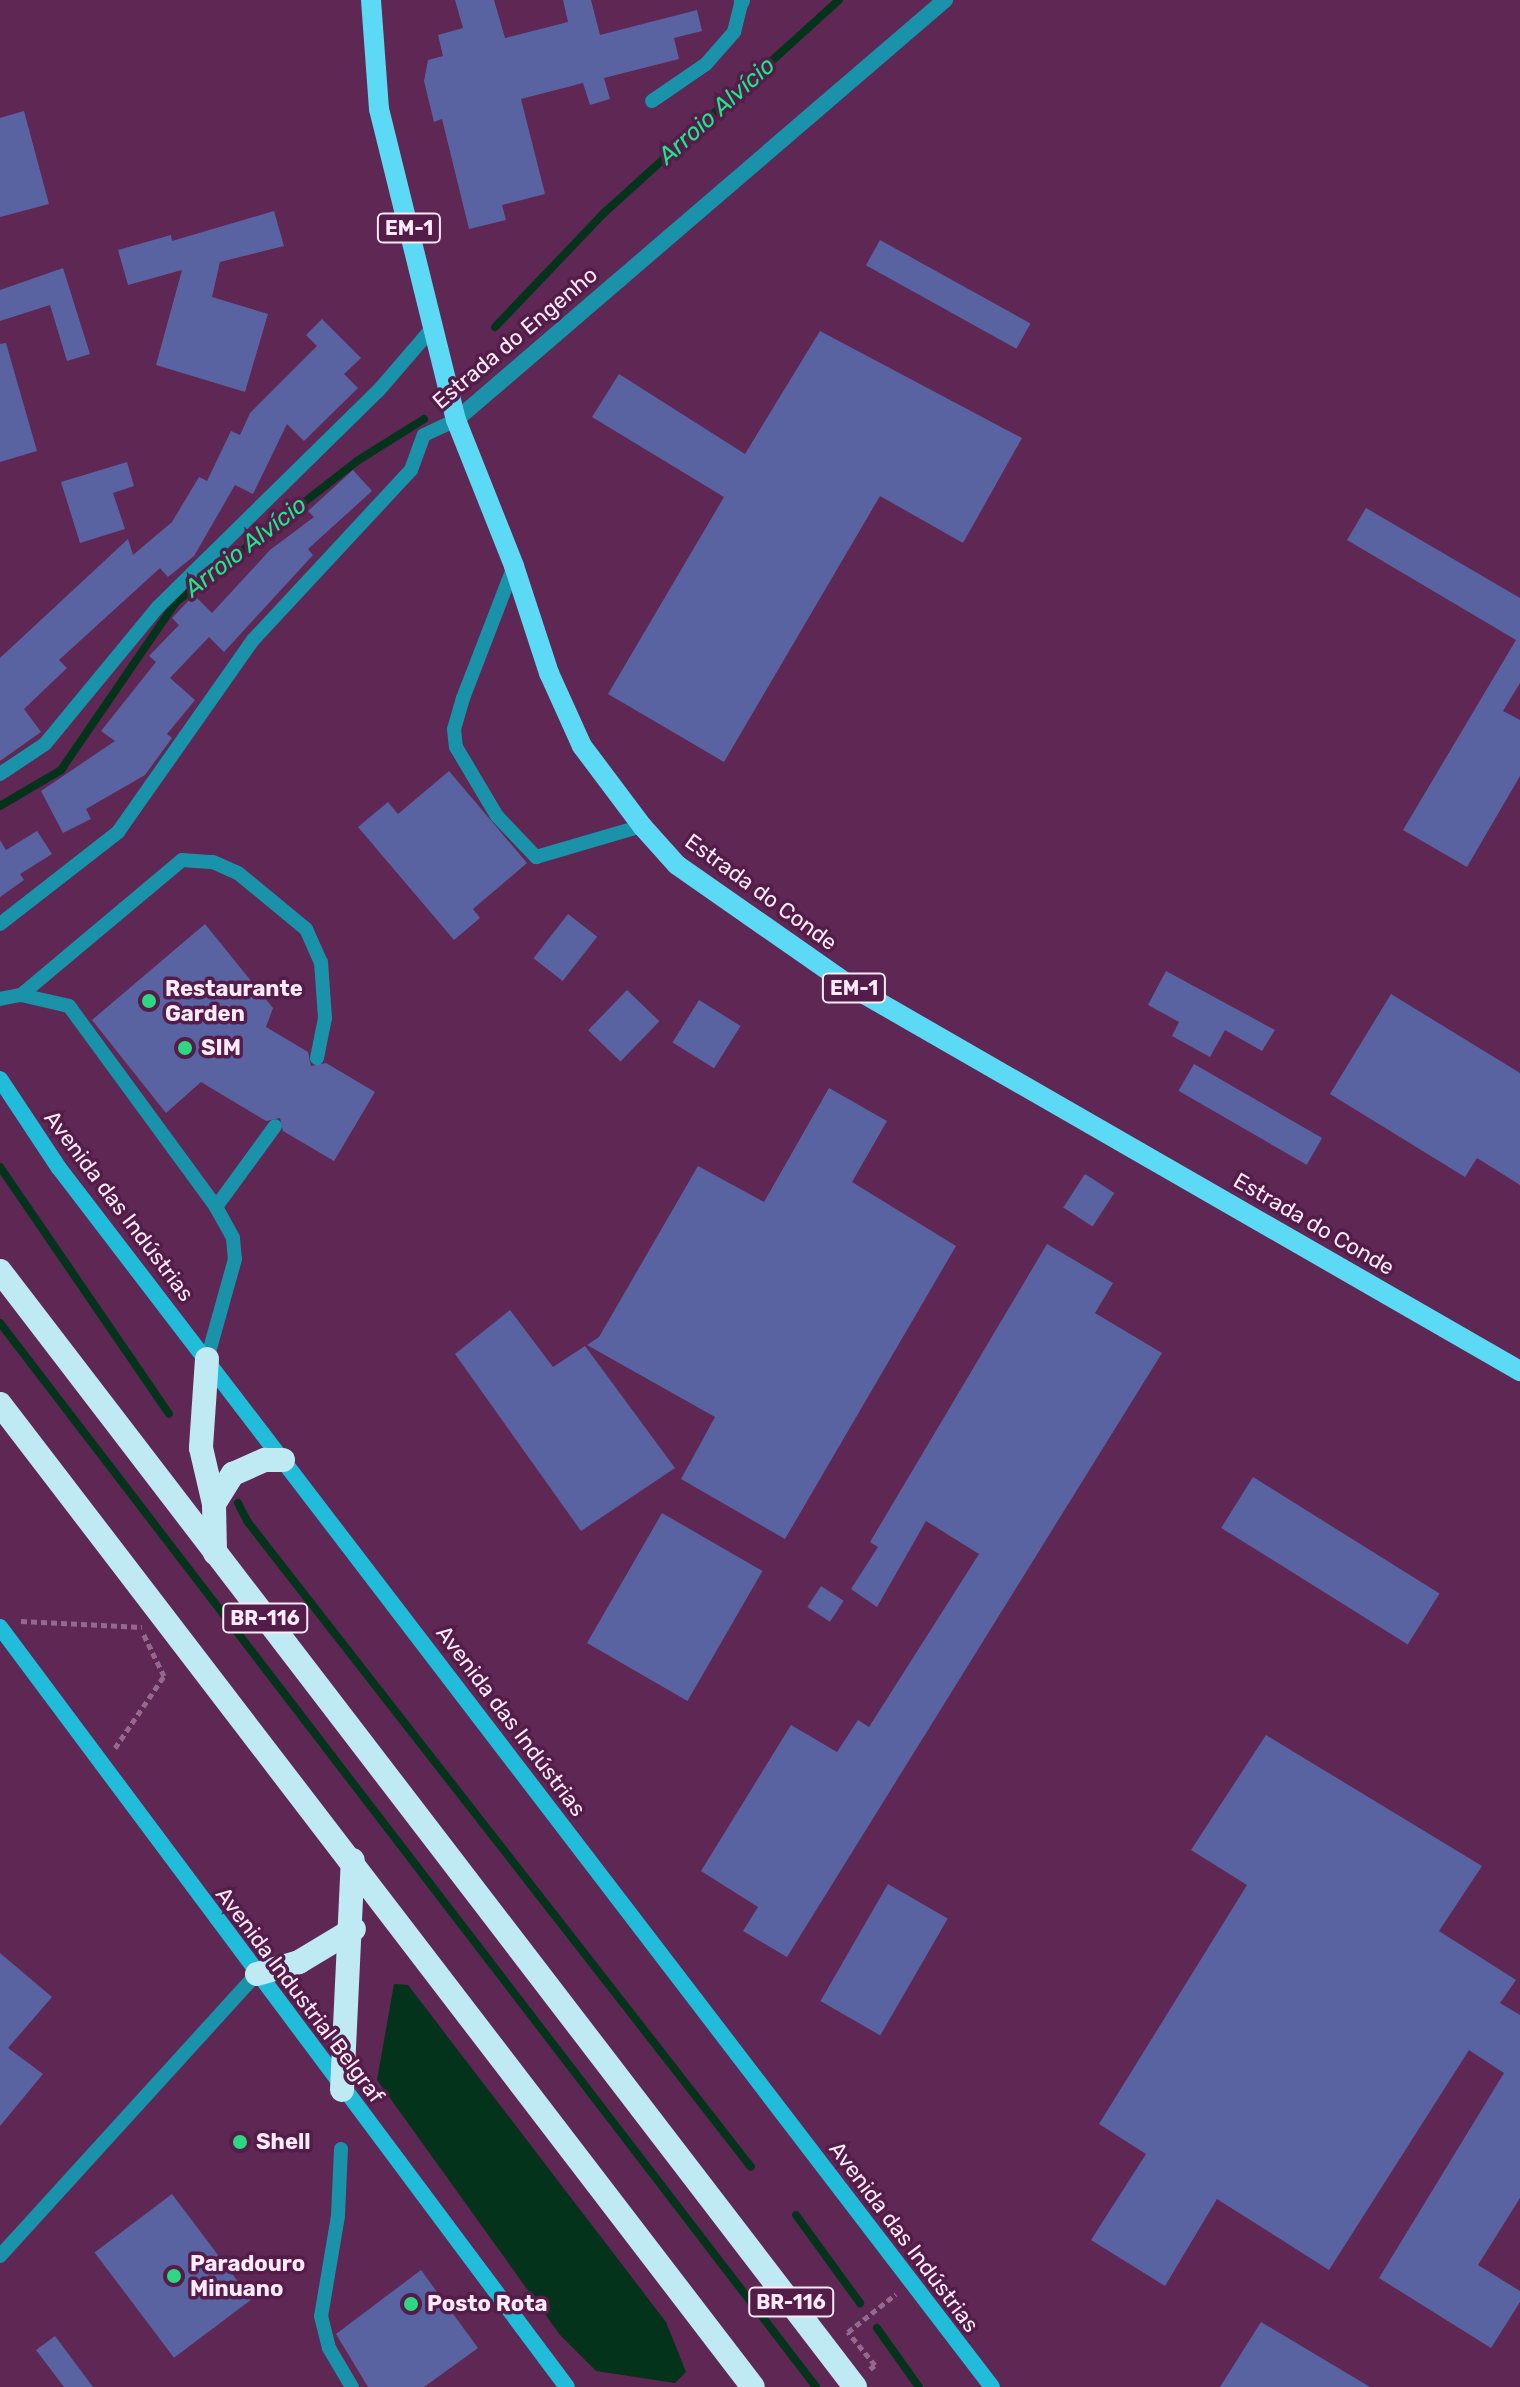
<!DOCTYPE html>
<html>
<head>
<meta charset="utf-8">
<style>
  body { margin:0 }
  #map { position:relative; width:1520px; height:2387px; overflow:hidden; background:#5e2754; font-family:Rubik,sans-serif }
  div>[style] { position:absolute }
  .water>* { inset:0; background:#03341b }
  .stream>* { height:8px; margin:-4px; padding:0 4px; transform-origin:4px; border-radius:4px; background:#03341b }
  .building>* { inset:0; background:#5963a2; transform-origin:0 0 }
  .path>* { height:5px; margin-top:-2.5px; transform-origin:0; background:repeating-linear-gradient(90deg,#95698c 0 6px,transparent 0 10px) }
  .lane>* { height:14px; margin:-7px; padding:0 7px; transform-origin:7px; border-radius:7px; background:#1992aa }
  .street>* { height:16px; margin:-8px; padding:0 8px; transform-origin:8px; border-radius:8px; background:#1992aa }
  .secondary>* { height:16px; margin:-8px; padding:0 8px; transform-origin:8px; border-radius:8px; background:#21bcda }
  .primary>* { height:20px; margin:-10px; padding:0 10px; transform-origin:10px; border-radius:10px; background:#5bd9f5 }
  .highway>* { height:24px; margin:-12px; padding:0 12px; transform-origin:12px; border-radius:12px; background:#bfe9f3 }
  .dots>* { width:22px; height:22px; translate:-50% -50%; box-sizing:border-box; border:4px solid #531c49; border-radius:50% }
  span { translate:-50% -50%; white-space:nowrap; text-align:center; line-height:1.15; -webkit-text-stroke:7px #531c49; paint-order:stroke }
  .shield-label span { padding:2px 6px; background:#531c49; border:2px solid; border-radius:6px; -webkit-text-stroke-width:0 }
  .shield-label { font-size:20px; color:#ffeaf9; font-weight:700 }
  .street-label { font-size:22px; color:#ffeaf9 }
  .poi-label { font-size:22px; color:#ffeaf9; font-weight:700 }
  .left { translate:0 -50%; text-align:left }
  .water-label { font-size:24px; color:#18ea8a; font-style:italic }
</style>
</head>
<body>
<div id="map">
  <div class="water">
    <i style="clip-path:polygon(394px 1984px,408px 1985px,666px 2322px,686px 2372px,675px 2383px,596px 2371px,560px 2335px,377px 2080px)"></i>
  </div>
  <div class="stream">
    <i style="left:495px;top:327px;width:158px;rotate:-46.3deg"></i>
    <i style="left:604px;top:213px;width:317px;rotate:-42.2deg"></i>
    <i style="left:0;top:806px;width:71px;rotate:-30.5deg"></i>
    <i style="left:61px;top:770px;width:204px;rotate:-55.6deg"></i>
    <i style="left:176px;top:602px;width:229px;rotate:-37.9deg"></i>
    <i style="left:357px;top:461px;width:79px;rotate:-32.1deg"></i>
    <i style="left:0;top:1167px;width:299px;rotate:55.6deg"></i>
    <i style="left:0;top:1323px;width:1341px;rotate:52.51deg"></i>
    <i style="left:238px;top:1503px;width:20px;rotate:63deg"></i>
    <i style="left:247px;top:1521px;width:819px;rotate:52.04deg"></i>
    <i style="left:796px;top:2215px;width:109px;rotate:54deg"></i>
    <i style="left:877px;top:2328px;width:72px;rotate:54.6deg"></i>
  </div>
  <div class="building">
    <i style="clip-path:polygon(455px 0,494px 0,505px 38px,568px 22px,563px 0,591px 0,600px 35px,697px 10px,702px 31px,674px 38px,679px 59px,604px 78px,610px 99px,590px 105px,583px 83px,521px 99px,545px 194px,502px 205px,506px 220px,469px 229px,442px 119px,434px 122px,424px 81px,428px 60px,443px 56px,438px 35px,463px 28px)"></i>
    <i style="clip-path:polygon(24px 111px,49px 204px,0 217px,0 118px)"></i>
    <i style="clip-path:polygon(274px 211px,284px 246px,220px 262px,212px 297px,268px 314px,245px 392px,156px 365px,182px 270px,128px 285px,118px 250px,171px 235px,172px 241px)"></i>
    <i style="left:880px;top:240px;width:172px;height:29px;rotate:29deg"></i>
    <i style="clip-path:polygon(63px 268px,90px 354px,67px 361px,50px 305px,0 321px,0 290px)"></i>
    <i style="clip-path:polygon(322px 319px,361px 358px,344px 374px,358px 388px,304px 441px,287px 424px,253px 494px,235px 485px,194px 556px,168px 577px,160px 568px,59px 660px,67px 668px,24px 709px,41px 732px,0 761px,0 658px,128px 539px,133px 555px,172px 522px,199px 477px,207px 481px,231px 431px,240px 435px,250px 413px,317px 346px,306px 335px)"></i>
    <i style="clip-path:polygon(820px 331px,1022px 438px,963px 543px,880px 496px,724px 762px,608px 694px,724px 497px,592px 417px,619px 374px,745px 454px)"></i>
    <i style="clip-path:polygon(6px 343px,37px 451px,0 462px,0 344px)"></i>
    <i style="clip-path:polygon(127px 462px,134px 486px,113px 493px,125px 529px,80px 543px,61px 482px)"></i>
    <i style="clip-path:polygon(353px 470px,372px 491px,308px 549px,313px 555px,224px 652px,209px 637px,170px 678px,195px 700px,167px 734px,172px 738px,145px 775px,86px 809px,91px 819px,63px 833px,41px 791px,115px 741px,101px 731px,156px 662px,149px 656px,179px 625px,172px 618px,194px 595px,212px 613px,270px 550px,314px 517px,308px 511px)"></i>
    <i style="clip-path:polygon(1366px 508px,1520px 598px,1520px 683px,1503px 711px,1520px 720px,1520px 776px,1467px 867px,1403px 830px,1516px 640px,1347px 540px)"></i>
    <i style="clip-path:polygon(449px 771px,527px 863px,473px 909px,480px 918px,454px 940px,358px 827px,388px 802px,398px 814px)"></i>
    <i style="clip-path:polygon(37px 831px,52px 854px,20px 874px,24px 880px,0 897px,0 840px,6px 850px)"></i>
    <i style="left:568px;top:914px;width:37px;height:56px;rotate:38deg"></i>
    <i style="clip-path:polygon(205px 924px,273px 1008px,266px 1027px,308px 1052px,311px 1066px,326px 1063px,375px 1092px,334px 1161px,283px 1131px,280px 1118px,266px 1121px,201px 1082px,166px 1113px,92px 1020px)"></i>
    <i style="clip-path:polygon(1166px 971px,1275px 1030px,1262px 1051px,1225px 1030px,1210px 1057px,1172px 1036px,1179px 1022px,1148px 1005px)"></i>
    <i style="left:627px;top:990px;width:45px;height:56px;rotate:44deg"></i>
    <i style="clip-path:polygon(1391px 994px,1520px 1073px,1520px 1185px,1477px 1158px,1465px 1177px,1330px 1094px)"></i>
    <i style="left:699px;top:1000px;width:49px;height:50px;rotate:32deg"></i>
    <i style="left:1194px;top:1064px;width:148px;height:31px;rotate:30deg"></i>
    <i style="clip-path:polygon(829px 1088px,887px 1121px,852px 1182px,956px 1246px,785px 1539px,681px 1479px,715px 1417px,587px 1345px,599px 1337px,698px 1166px,764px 1202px)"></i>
    <i style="left:1085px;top:1174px;width:35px;height:40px;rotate:33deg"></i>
    <i style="clip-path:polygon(1047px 1244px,1113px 1283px,1095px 1313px,1162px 1353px,787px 1957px,743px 1931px,758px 1907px,701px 1871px,791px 1725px,837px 1752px,858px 1720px,869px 1727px,979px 1554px,926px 1521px,877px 1607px,851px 1589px,878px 1547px,870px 1542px)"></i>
    <i style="clip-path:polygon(510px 1310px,553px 1367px,585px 1346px,675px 1468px,581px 1531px,455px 1354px)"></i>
    <i style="left:1253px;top:1477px;width:220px;height:60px;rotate:32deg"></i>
    <i style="left:662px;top:1513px;width:116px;height:150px;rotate:30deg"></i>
    <i style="left:821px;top:1586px;width:27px;height:25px;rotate:33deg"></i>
    <i style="clip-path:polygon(1266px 1735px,1482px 1866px,1439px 1931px,1516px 1980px,1500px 2003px,1520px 2015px,1520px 2198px,1478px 2265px,1520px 2291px,1520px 2302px,1491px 2348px,1379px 2278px,1504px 2073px,1469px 2050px,1329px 2270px,1217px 2199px,1165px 2286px,1091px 2240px,1146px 2154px,1099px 2124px,1247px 1885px,1191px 1850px)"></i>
    <i style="left:888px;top:1884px;width:69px;height:135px;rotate:30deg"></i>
    <i style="clip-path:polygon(0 1953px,52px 1997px,8px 2048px,43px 2074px,0 2126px)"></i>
    <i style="left:172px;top:2194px;width:132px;height:97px;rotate:53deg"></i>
    <i style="clip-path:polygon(421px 2270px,478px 2348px,424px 2387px,368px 2387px,336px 2334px)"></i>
    <i style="clip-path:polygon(1261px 2322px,1370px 2387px,1220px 2387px)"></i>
    <i style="clip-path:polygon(55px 2336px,93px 2387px,64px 2387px,36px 2350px)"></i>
  </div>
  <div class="path">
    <i style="left:21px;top:1621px;width:121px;rotate:2.8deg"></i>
    <i style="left:115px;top:1748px;width:87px;rotate:-55.8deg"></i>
    <i style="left:164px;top:1676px;width:48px;rotate:-116deg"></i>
    <i style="left:870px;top:2369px;width:6px;rotate:-39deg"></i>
    <i style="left:875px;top:2365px;width:43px;rotate:-129.3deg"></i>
    <i style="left:848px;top:2332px;width:61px;rotate:-38.4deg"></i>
  </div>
  <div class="lane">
    <i style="left:652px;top:101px;width:65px;rotate:-34.4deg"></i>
    <i style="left:706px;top:64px;width:43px;rotate:-48.8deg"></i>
    <i style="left:734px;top:32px;width:32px;rotate:-76deg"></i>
    <i style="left:514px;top:566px;width:142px;rotate:111.1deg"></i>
    <i style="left:463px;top:698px;width:32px;rotate:106deg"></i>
    <i style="left:454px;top:729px;width:18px;rotate:84deg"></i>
    <i style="left:456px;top:747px;width:80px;rotate:59.3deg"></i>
    <i style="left:497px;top:816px;width:57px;rotate:46.4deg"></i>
    <i style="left:536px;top:857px;width:110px;rotate:-16.3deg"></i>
    <i style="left:0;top:774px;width:54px;rotate:-33.7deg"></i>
    <i style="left:45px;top:744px;width:178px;rotate:-50.5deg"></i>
    <i style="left:158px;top:607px;width:310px;rotate:-44.5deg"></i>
    <i style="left:379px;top:390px;width:84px;rotate:-49.3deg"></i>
    <i style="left:0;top:924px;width:150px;rotate:-37.9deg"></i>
    <i style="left:118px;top:832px;width:235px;rotate:-54.9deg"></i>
    <i style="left:253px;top:640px;width:232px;rotate:-47.1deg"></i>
    <i style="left:411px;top:470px;width:37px;rotate:-70deg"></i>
    <i style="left:424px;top:435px;width:35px;rotate:-25deg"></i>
    <i style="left:21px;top:995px;width:210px;rotate:-40deg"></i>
    <i style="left:182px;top:860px;width:31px;rotate:4deg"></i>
    <i style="left:213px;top:862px;width:27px;rotate:24deg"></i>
    <i style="left:238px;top:873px;width:88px;rotate:39.5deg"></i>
    <i style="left:306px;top:929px;width:36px;rotate:66deg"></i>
    <i style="left:321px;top:962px;width:56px;rotate:85.9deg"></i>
    <i style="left:325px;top:1018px;width:41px;rotate:101.3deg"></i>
    <i style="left:0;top:999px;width:21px;rotate:-11deg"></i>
    <i style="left:21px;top:995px;width:49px;rotate:12.9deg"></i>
    <i style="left:69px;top:1006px;width:249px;rotate:53.8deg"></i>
    <i style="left:216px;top:1207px;width:35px;rotate:61deg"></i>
    <i style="left:233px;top:1238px;width:21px;rotate:85deg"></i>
    <i style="left:235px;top:1259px;width:104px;rotate:105.6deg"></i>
    <i style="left:216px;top:1207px;width:100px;rotate:-53.9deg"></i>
    <i style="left:341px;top:2149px;width:67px;rotate:92.6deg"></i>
    <i style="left:338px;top:2216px;width:101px;rotate:99.6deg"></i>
    <i style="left:321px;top:2316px;width:33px;rotate:76deg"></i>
    <i style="left:329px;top:2348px;width:45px;rotate:59.5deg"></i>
    <i style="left:0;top:2256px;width:382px;rotate:-47.7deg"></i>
  </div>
  <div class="street">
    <i style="left:742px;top:0;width:1px;rotate:90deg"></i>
    <i style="left:456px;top:420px;width:645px;rotate:-40.66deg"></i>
  </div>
  <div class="secondary">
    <i style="left:0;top:1079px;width:107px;rotate:56.5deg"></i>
    <i style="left:59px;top:1168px;width:1535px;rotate:52.57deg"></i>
    <i style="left:0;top:1627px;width:948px;rotate:53.28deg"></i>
  </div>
  <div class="primary">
    <i style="left:371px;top:0;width:109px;rotate:85.8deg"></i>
    <i style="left:379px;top:109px;width:320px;rotate:76.1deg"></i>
    <i style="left:456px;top:420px;width:157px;rotate:68.3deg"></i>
    <i style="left:514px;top:566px;width:113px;rotate:71.9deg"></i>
    <i style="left:549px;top:673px;width:80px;rotate:65.7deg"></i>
    <i style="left:582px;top:746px;width:100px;rotate:53.1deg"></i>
    <i style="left:642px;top:826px;width:52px;rotate:48.1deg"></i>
    <i style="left:677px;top:865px;width:213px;rotate:34.9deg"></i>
    <i style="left:852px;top:987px;width:771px;rotate:29.89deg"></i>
  </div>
  <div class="highway">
    <i style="left:0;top:1271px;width:1406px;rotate:52.54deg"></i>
    <i style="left:207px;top:1359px;width:89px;rotate:93.9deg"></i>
    <i style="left:201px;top:1448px;width:57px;rotate:76.9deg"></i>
    <i style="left:214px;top:1504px;width:49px;rotate:88.8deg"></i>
    <i style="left:0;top:1404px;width:1238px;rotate:52.55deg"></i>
    <i style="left:214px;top:1504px;width:36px;rotate:-58deg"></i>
    <i style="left:233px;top:1474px;width:35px;rotate:-24deg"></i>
    <i style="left:265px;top:1460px;width:18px"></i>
    <i style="left:257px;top:1974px;width:44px;rotate:-15.9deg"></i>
    <i style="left:299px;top:1962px;width:64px;rotate:-31deg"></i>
    <i style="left:342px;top:2090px;width:230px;rotate:-87.3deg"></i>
  </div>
  <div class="dots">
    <i style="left:149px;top:1001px;background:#2ed883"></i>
    <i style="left:185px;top:1048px;background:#2ed883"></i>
    <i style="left:240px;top:2142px;background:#2ed883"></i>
    <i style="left:174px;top:2276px;background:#2ed883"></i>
    <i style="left:411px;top:2304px;background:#2ed883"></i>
  </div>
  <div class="shield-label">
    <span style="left:409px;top:228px">EM-1</span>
    <span style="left:854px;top:988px">EM-1</span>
    <span style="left:265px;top:1618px">BR-116</span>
    <span style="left:791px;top:2302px">BR-116</span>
  </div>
  <div class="street-label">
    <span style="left:515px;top:338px;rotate:-40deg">Estrada do Engenho</span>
    <span style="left:761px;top:892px;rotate:36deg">Estrada do Conde</span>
    <span style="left:119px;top:1206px;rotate:53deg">Avenida das Indústrias</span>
    <span style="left:1314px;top:1224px;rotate:30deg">Estrada do Conde</span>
    <span style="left:511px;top:1721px;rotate:53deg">Avenida das Indústrias</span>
    <span style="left:300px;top:1995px;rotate:53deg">Avenida Industrial Belgraf</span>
    <span style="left:904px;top:2237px;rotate:53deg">Avenida das Indústrias</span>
  </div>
  <div class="poi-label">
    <span class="left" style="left:165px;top:1001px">Restaurante<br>Garden</span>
    <span class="left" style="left:201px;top:1048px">SIM</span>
    <span class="left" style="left:256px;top:2142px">Shell</span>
    <span class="left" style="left:190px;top:2276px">Paradouro<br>Minuano</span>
    <span class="left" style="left:427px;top:2304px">Posto Rota</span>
  </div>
  <div class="water-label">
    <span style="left:717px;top:111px;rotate:-42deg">Arroio Alvício</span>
    <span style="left:246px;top:547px;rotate:-38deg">Arroio Alvício</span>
  </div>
</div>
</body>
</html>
